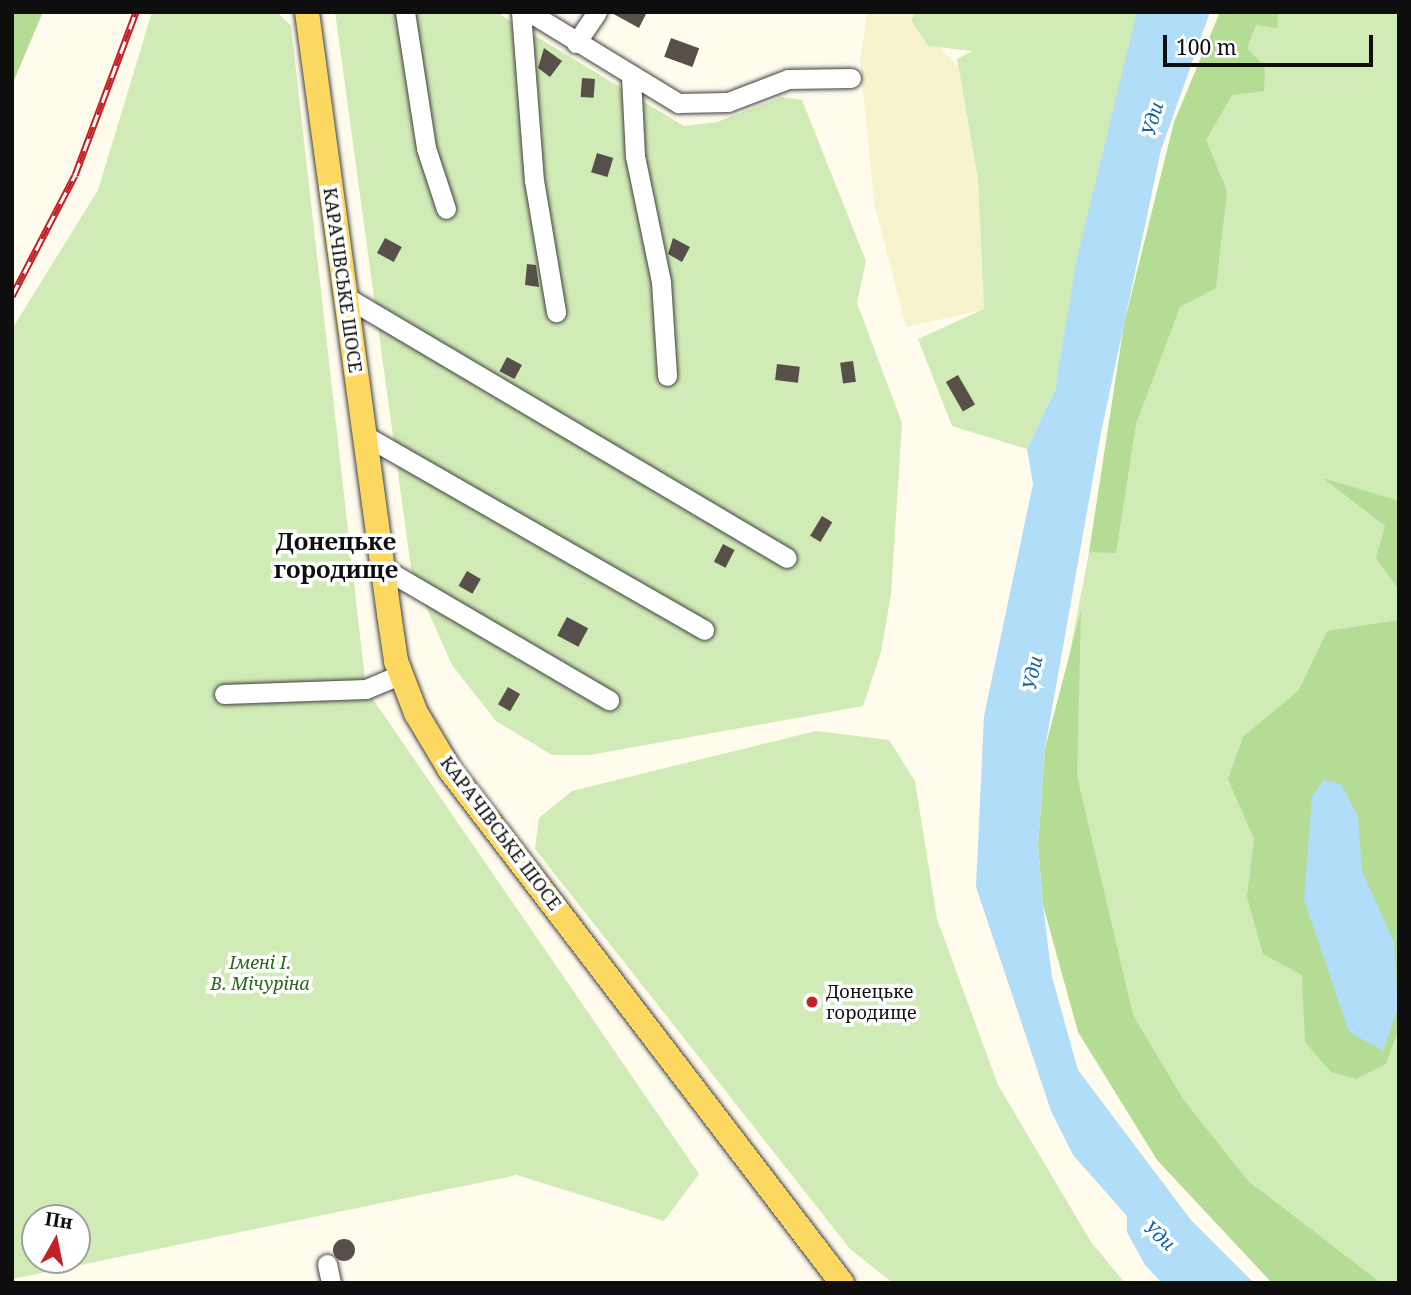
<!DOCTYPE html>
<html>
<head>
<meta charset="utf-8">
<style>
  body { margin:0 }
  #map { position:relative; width:1411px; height:1295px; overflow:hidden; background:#fffcee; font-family:"Noto Serif",serif }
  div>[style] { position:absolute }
  .farmland>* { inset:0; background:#f6f3cd }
  .green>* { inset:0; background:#d1ebb6 }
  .forest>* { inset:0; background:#b4dc95 }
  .water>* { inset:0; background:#b1ddf8 }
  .building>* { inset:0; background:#574f49; transform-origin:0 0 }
  .round { border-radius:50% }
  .roads { filter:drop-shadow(0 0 2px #414141) drop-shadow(0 0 2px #414141) }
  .minor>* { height:19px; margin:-9.5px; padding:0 9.5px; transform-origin:9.5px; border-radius:9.5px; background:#fff }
  .major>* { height:24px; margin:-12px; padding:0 12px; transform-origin:12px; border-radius:12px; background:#fdd860 }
  .rail>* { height:7px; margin-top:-3.5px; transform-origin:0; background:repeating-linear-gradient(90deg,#fff 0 13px,#c32027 0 26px); box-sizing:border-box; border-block:2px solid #c32027 }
  .dots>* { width:19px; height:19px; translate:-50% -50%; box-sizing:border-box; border:4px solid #fff; border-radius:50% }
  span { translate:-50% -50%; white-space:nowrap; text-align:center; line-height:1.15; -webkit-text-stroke:7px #fff; paint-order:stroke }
  .street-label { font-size:18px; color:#0e0e0e }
  .park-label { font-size:18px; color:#2b681b; font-style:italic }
  .poi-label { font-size:18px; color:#0e0e0e }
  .left { translate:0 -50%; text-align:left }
  .water-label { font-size:19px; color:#1263a4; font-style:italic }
  .district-label { font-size:24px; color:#0e0e0e; font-weight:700 }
  .frame { position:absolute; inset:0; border:14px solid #0e0e0e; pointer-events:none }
  .north { position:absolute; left:21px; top:1204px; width:70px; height:70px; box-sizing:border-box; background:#fff; border:2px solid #9f9f9f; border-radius:50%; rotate:9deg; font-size:19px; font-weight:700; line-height:28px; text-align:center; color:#0e0e0e }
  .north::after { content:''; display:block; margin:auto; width:24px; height:32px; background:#c32027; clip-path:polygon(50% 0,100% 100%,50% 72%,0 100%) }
  .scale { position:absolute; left:1163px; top:35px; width:210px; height:32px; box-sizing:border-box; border:4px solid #0e0e0e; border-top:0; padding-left:9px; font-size:21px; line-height:24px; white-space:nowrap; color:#0e0e0e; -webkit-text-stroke:5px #fff; paint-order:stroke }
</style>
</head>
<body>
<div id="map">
  <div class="farmland">
    <i style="clip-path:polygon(867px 12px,914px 12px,911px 20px,958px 66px,978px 179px,984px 310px,906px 327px,874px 203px,860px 62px)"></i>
  </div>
  <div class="green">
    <i style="clip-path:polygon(evenodd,152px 12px,277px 12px,291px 26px,366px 689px,699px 1174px,664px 1221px,517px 1175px,12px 1279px,12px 329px,98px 190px,152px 12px,35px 1218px,77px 1218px,77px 1260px,35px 1260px,35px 1218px)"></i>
    <i style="clip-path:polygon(335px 12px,496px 12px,684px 126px,717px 122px,782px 97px,802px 100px,866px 261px,857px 303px,902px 423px,891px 594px,881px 652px,863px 706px,590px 755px,552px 755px,496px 721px,452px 665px,412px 575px)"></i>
    <i style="clip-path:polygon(915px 12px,1138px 12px,1055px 390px,1027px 449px,952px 426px,918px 339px,984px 309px,978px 179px,957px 59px,972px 51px,928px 46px,911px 20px)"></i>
    <i style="clip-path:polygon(1233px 12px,1399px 12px,1399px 1283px,1357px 1283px,1229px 1183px,1105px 982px,1051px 751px,1089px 552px)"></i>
    <i style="clip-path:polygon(816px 731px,889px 740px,915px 781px,937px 919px,998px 1085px,1091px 1242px,1125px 1283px,893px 1283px,850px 1249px,535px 849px,539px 818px,572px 791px)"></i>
  </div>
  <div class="forest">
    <i style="clip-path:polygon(12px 12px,43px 12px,12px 85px)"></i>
    <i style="clip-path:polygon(1220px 12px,1278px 12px,1277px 28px,1256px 25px,1247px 48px,1265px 67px,1264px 91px,1232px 95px,1206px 140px,1227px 191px,1216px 288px,1180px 307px,1136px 424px,1116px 553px,1089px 552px,1124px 324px,1174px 122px)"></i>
    <i style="clip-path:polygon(1323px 478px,1399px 501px,1399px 590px,1376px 558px,1385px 526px)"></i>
    <i style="clip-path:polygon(1081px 611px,1077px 776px,1133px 1015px,1183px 1099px,1248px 1181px,1381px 1283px,1272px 1283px,1157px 1160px,1078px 1032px,1043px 905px,1038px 846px,1045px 748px)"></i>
    <i style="clip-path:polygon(1399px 620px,1399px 1028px,1386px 1064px,1356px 1079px,1331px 1072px,1305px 1042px,1302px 975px,1263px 954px,1247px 897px,1254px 839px,1228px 779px,1243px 737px,1299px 690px,1327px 631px)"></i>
  </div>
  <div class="water">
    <i style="clip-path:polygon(1137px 12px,1210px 12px,1161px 150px,1101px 433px,1045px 748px,1038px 846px,1043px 905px,1052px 977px,1078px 1070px,1191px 1220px,1254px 1283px,1162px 1283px,1145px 1265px,1127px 1232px,1127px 1216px,1073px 1155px,1051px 1111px,976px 887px,984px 716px,1033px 484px,1027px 449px,1055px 390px,1077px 258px)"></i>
    <i style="clip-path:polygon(1324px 780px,1341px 784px,1358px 816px,1362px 871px,1394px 942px,1398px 1008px,1383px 1051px,1349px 1032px,1304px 900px,1312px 796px)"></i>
  </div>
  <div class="building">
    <i style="clip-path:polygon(610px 12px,647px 12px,639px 28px)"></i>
    <i style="left:671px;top:38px;width:30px;height:20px;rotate:20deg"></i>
    <i style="clip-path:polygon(544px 48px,562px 61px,550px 77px,538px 68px)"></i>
    <i style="left:582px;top:78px;width:13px;height:19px;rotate:4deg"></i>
    <i style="left:597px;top:153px;width:17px;height:20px;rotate:17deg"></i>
    <i style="left:385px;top:238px;width:19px;height:17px;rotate:28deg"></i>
    <i style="clip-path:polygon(673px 238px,690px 247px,682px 262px,668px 254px)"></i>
    <i style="clip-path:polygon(527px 264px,536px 265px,539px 287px,525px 285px)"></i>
    <i style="left:507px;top:357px;width:17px;height:16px;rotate:28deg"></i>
    <i style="left:853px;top:361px;width:21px;height:13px;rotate:82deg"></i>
    <i style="left:777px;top:364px;width:23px;height:16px;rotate:7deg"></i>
    <i style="left:958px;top:375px;width:34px;height:14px;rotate:60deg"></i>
    <i style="left:822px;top:516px;width:12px;height:23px;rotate:31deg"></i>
    <i style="left:723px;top:544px;width:13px;height:20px;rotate:27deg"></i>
    <i style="left:467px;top:571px;width:16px;height:17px;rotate:30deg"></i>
    <i style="left:567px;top:617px;width:24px;height:21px;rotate:28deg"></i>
    <i style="left:508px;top:687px;width:14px;height:20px;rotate:30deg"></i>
    <i class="round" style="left:333px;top:1239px;width:22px;height:22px"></i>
  </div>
  <div class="roads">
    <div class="minor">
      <i style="left:405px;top:12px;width:138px;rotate:81.2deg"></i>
      <i style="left:426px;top:148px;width:64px;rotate:71.8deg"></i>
      <i style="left:521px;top:12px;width:169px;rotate:85.6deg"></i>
      <i style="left:534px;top:180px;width:134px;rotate:80.5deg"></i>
      <i style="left:529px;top:12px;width:175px;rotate:31.4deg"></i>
      <i style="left:678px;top:103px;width:50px;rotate:-1.1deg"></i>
      <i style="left:728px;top:102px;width:64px;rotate:-21deg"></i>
      <i style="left:788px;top:79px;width:63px;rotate:-0.9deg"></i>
      <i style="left:576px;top:43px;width:37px;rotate:-56deg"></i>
      <i style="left:631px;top:77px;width:79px;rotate:87.1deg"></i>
      <i style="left:635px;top:156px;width:129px;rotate:78.3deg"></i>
      <i style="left:661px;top:282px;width:94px;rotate:86.3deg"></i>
      <i style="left:346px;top:297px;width:512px;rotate:30.62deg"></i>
      <i style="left:364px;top:435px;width:392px;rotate:29.8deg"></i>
      <i style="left:383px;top:568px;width:262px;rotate:30.3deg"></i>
      <i style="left:224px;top:694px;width:142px;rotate:-2deg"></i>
      <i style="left:366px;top:689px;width:38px;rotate:-23deg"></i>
      <i style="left:327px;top:1264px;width:19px;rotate:78deg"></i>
    </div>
    <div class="major">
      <i style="left:307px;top:12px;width:608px;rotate:82.24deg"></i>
      <i style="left:389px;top:614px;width:48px;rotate:81.5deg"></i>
      <i style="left:396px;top:661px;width:56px;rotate:69deg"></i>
      <i style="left:416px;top:713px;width:66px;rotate:59.2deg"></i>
      <i style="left:450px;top:770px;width:646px;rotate:52.62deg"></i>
    </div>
  </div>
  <div class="rail">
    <i style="left:12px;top:296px;width:136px;rotate:-62.5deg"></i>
    <i style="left:75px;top:175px;width:174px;rotate:-69.5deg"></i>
  </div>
  <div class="dots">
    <i style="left:812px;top:1002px;background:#c32027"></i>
  </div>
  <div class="street-label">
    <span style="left:343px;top:280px;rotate:82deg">КАРАЧІВСЬКЕ ШОСЕ</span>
    <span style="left:501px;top:833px;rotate:53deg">КАРАЧІВСЬКЕ ШОСЕ</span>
  </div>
  <div class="park-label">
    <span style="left:260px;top:973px">Імені І.<br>В. Мічуріна</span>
  </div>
  <div class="poi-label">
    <span class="left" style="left:826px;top:1002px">Донецьке<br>городище</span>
  </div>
  <div class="water-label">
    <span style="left:1153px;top:119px;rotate:-74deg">Уди</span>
    <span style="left:1033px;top:673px;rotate:-78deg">Уди</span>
    <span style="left:1159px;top:1236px;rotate:42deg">Уди</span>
  </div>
  <div class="district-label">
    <span style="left:336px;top:555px">Донецьке<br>городище</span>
  </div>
  <div class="frame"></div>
  <div class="north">Пн</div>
  <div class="scale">100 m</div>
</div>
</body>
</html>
